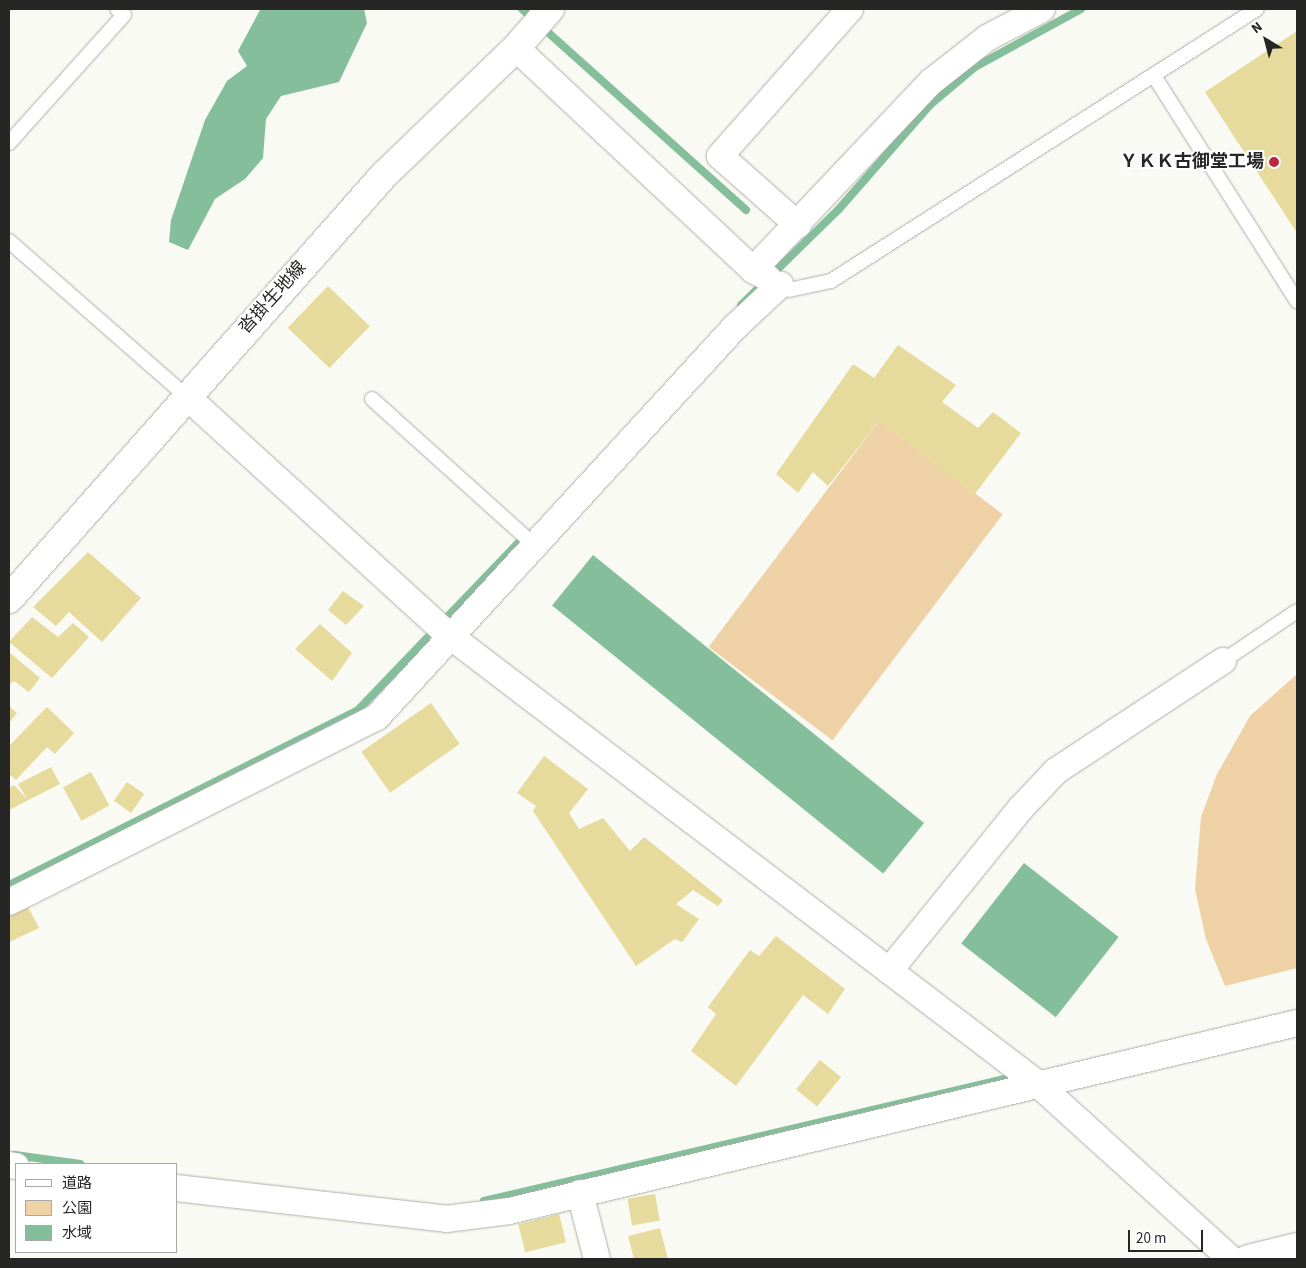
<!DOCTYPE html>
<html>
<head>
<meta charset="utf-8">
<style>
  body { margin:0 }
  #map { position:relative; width:1306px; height:1268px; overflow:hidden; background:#f8faf3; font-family:"Source Sans 3","Noto Sans JP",sans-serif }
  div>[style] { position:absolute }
  .green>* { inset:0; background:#efd1a6; transform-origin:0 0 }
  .water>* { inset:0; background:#84be9a; transform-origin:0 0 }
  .stream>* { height:8px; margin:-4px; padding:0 4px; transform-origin:4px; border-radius:4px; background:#84be9a }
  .building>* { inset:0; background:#e7da9d; transform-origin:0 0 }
  .roads { filter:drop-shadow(0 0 1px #adafa8) drop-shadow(0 0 1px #adafa8) }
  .lane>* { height:14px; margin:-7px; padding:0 7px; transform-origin:7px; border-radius:7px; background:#fff }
  .street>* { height:26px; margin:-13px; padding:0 13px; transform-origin:13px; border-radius:13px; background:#fff }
  .secondary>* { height:28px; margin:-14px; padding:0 14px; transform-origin:14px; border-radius:14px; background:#fff }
  .dots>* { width:14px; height:14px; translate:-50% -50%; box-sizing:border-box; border:2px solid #fff; border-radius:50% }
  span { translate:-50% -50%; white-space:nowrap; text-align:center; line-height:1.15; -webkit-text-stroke:4px #fff; paint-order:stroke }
  .poi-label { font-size:18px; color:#262724; font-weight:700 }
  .right { translate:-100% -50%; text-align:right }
  .street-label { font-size:18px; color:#262724 }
  .frame { position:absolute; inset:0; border:10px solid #262724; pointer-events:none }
  .legend { position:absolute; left:15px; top:1163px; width:162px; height:90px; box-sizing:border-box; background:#fff; border:1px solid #a8a9a7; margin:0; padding:6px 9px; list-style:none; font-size:15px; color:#262724 }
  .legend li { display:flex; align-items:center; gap:10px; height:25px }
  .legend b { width:25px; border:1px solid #a8a9a7 }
  .north { position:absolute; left:1241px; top:15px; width:50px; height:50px; -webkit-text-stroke:4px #fff; paint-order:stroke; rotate:323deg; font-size:14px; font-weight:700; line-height:20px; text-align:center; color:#262724 }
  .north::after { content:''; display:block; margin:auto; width:18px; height:22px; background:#262724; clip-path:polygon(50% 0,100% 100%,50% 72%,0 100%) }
  .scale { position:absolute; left:1128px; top:1230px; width:75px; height:22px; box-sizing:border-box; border:2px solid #262724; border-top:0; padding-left:6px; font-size:15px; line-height:18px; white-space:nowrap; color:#262724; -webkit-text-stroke:4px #fff; paint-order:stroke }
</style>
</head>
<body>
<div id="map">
  <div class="green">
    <i style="left:879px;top:421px;width:155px;height:283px;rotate:37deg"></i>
    <i style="clip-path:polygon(1297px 674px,1297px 968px,1225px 986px,1206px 939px,1195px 889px,1201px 817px,1217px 774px,1250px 716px)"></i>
  </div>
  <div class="water">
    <i style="clip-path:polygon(364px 9px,367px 23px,339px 82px,281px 96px,266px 119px,263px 158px,245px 179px,215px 199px,188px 250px,169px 242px,171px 220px,205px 120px,227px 81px,247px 66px,238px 51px,260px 10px)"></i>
    <i style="left:593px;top:555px;width:426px;height:65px;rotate:39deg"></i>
    <i style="left:1024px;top:863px;width:120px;height:102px;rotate:38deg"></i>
  </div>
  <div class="stream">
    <i style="left:522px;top:9px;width:301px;rotate:41.9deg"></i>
    <i style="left:741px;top:305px;width:137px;rotate:-44.4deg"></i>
    <i style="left:839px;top:209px;width:138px;rotate:-48.8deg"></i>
    <i style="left:930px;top:105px;width:59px;rotate:-40.2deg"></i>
    <i style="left:975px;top:67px;width:121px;rotate:-28.7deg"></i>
    <i style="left:9px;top:885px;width:389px;rotate:-26.6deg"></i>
    <i style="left:357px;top:711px;width:245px;rotate:-46.2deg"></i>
    <i style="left:15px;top:1155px;width:66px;rotate:7.9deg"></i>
    <i style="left:484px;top:1201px;width:547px;rotate:-13.2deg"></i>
  </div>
  <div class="building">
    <i style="clip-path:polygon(1297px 31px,1297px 233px,1205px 92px)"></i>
    <i style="left:328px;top:286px;width:58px;height:58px;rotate:44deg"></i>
    <i style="clip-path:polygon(898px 345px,956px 385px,942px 402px,978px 428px,993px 412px,1021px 433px,974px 495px,879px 421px,828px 486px,813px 472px,798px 493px,776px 474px,853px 364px,874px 378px)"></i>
    <i style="clip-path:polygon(88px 552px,141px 598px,102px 642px,69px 612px,56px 626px,33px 607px)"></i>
    <i style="clip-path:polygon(343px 591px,364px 606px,346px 625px,328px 610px)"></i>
    <i style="clip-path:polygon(32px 617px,58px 637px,73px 623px,89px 637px,52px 678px,9px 642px)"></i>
    <i style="clip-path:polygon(320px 624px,352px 653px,332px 681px,295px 649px)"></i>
    <i style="clip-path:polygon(9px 652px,40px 678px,29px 692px,14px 681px,9px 685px)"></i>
    <i style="left:431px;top:703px;width:50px;height:85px;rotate:55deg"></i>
    <i style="clip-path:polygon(9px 706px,17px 713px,9px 723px)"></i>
    <i style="clip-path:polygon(47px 707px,74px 733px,55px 754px,47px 747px,16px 780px,9px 774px,9px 746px)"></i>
    <i style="clip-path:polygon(544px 756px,588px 789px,569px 813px,579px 829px,603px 818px,630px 851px,644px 837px,723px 900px,718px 906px,693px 890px,676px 904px,699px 919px,682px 942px,675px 939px,636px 966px,533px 811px,536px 806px,517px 793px)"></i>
    <i style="clip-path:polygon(51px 767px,60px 784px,9px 810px,9px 788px,14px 785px,27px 799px,18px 784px)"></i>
    <i style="left:91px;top:772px;width:38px;height:32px;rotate:61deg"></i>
    <i style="left:127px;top:782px;width:21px;height:23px;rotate:35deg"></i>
    <i style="clip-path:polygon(28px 907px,39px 928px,9px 942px,9px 915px)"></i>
    <i style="clip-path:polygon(776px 936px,845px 989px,828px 1014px,803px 995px,736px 1086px,691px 1051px,716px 1014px,708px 1007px,750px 950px,759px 956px)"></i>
    <i style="left:820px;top:1060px;width:27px;height:38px;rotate:39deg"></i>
    <i style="left:655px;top:1194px;width:27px;height:28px;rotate:80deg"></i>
    <i style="left:559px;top:1214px;width:29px;height:42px;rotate:76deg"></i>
    <i style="clip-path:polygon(660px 1228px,668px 1259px,634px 1259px,628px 1236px)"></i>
  </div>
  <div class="roads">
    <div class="lane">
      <i style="left:1154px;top:76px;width:267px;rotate:57.6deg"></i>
      <i style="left:9px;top:143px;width:172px;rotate:-48.1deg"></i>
      <i style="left:124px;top:15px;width:9px;rotate:-139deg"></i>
      <i style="left:9px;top:241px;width:235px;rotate:41.2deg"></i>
      <i style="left:789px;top:290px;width:43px;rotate:-12.1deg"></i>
      <i style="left:831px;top:281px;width:505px;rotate:-32.56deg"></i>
      <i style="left:372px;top:399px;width:218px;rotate:42deg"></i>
      <i style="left:1223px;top:661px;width:89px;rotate:-34deg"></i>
    </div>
    <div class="street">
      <i style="left:516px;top:48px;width:325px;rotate:43.1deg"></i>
      <i style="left:753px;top:270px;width:17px;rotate:28deg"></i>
      <i style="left:798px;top:225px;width:104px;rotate:-138.5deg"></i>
      <i style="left:720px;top:156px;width:196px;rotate:-48.5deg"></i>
      <i style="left:753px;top:270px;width:259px;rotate:-46.6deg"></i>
      <i style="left:931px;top:82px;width:71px;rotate:-38.2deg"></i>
      <i style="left:987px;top:38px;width:62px;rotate:-27.8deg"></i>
      <i style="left:186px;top:396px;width:357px;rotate:42.3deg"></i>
      <i style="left:450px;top:636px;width:739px;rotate:37.3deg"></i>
      <i style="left:1038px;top:1084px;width:261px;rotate:42.2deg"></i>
      <i style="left:9px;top:902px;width:412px;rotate:-26.7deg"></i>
      <i style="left:377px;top:717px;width:529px;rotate:-47.45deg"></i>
      <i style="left:735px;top:327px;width:62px;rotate:-43deg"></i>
      <i style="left:889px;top:971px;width:210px;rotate:-51deg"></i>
      <i style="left:1021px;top:808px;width:51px;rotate:-46.6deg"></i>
      <i style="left:1056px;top:771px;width:200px;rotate:-33.4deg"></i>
      <i style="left:9px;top:1165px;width:7px;rotate:8deg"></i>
      <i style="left:176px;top:1188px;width:272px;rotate:6.5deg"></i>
      <i style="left:446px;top:1219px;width:64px;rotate:-7.2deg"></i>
      <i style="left:509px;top:1211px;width:810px;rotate:-13.42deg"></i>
      <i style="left:580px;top:1193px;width:68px;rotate:75.6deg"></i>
    </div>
    <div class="secondary">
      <i style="left:9px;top:599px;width:566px;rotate:-48.51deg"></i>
      <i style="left:384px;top:175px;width:183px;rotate:-43.9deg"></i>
      <i style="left:516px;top:48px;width:52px;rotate:-48.9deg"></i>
      <i style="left:1248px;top:1259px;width:50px;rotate:-13.8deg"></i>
    </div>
  </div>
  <div class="dots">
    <i style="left:1274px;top:162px;background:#ba2840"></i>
  </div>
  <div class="poi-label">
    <span class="right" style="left:1264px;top:162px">ＹＫＫ古御堂工場</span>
  </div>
  <div class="street-label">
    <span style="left:273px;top:298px;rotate:-48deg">沓掛生地線</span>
  </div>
  <div class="frame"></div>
  <ul class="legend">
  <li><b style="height:6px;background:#fff"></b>道路</li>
  <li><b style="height:14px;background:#efd1a6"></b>公園</li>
  <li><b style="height:14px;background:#84be9a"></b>水域</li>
  </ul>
  <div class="north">N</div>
  <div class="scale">20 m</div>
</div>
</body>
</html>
